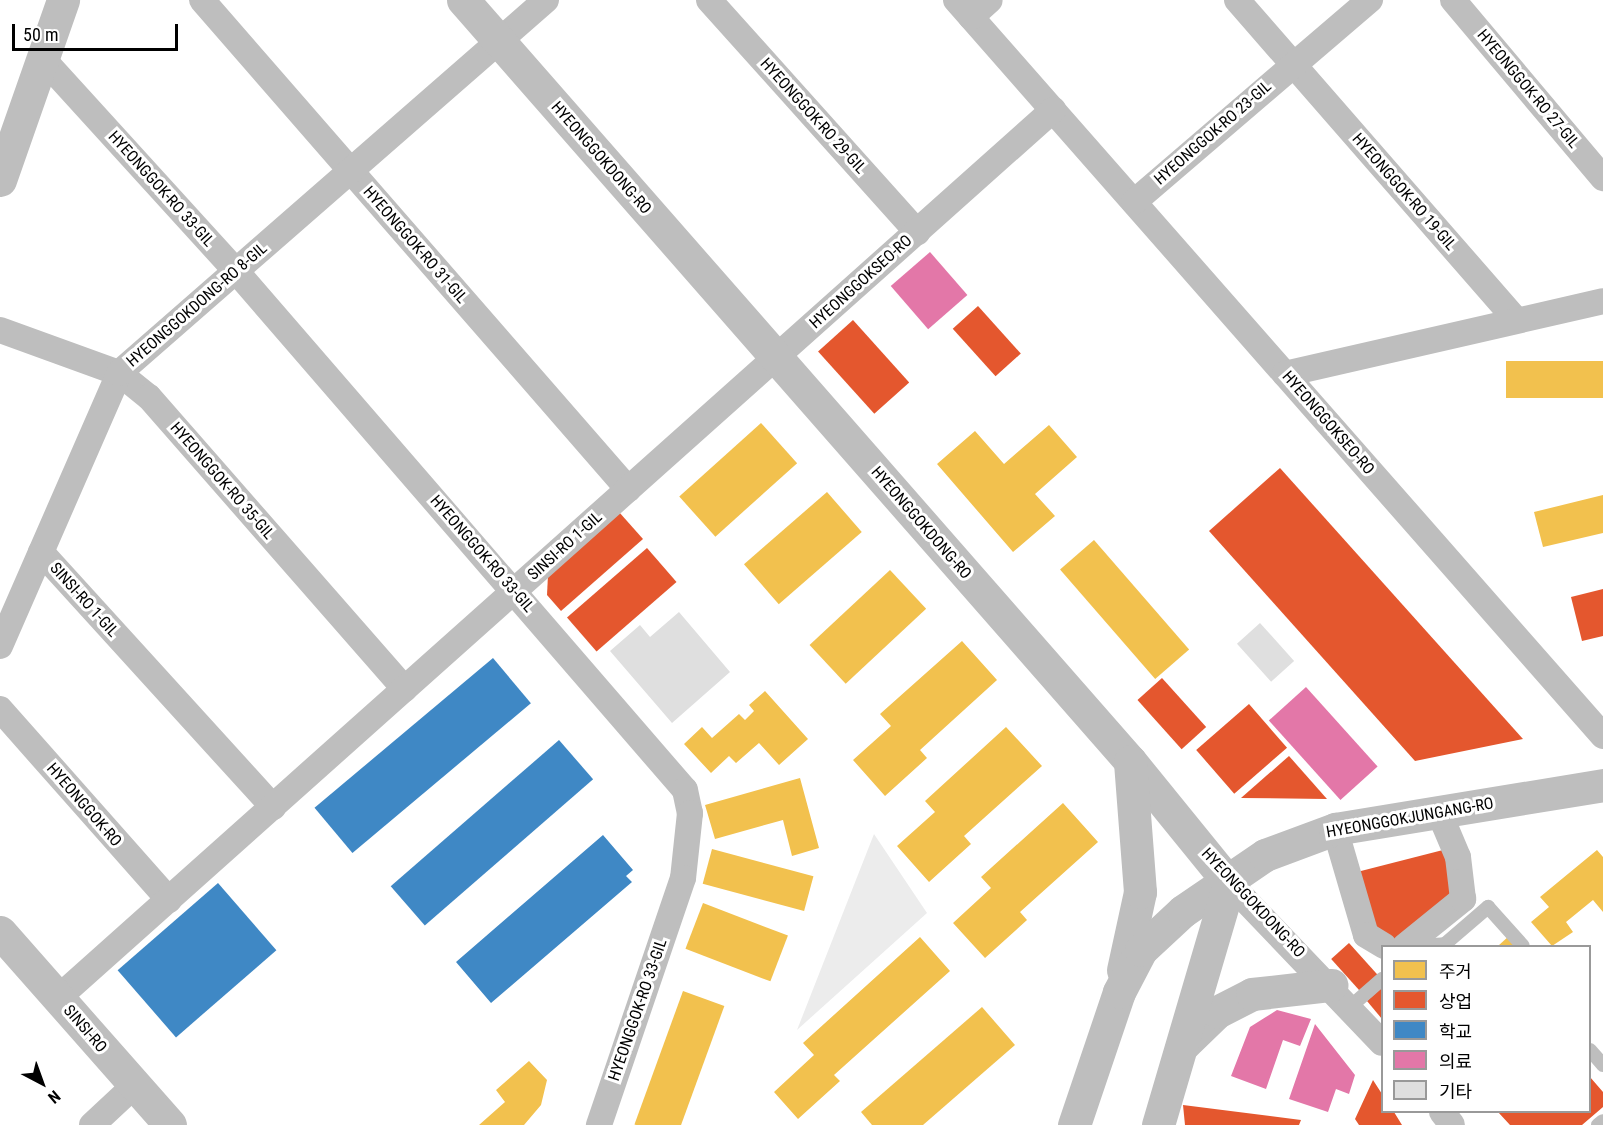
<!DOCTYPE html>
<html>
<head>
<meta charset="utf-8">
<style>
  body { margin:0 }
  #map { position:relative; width:1603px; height:1125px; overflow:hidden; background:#fff; font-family:"Roboto Condensed","Noto Sans KR",sans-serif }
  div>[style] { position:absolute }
  .green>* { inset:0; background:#ececec }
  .homes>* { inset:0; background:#f2c14e; transform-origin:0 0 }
  .shops>* { inset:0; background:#e4572e; transform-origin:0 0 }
  .schools>* { inset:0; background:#3f88c5; transform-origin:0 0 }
  .health>* { inset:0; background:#e377a8; transform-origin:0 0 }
  .building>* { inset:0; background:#dfdfdf; transform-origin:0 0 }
  .service>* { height:14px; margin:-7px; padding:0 7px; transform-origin:7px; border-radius:7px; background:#bebebe }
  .minor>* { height:26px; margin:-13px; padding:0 13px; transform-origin:13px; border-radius:13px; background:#bebebe }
  .tertiary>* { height:33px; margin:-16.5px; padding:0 16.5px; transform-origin:16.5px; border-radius:16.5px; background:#bebebe }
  span { translate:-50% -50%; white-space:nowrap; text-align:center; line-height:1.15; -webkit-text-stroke:6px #fff; paint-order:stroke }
  .street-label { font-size:16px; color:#000 }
  .legend { position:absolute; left:1381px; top:945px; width:210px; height:168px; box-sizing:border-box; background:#fff; border:2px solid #999; margin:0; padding:8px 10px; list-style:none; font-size:18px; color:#000 }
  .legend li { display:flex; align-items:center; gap:12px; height:30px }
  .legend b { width:30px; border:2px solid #999 }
  .north { position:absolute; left:12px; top:1053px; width:60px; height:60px; -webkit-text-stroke:4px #fff; paint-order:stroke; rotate:139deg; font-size:16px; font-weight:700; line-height:24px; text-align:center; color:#000 }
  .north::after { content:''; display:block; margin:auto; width:21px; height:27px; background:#000; clip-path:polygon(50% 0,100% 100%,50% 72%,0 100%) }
  .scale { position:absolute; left:12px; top:24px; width:166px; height:27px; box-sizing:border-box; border:3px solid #000; border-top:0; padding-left:8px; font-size:18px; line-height:21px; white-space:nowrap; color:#000; -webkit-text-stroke:4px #fff; paint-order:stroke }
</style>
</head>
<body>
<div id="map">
  <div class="green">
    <i style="clip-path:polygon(874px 834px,927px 913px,797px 1030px)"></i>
  </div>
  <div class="homes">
    <i style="left:1603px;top:361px;width:37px;height:97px;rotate:90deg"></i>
    <i style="left:761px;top:423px;width:54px;height:110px;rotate:48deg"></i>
    <i style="clip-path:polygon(1049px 425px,1077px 457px,1035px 494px,1055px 516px,1013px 552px,937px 464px,975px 431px,1004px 464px)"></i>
    <i style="left:827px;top:492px;width:53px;height:110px;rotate:49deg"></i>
    <i style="clip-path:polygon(1603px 495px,1603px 533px,1543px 547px,1534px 512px)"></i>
    <i style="left:1094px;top:540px;width:145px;height:45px;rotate:49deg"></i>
    <i style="left:890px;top:570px;width:53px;height:110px;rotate:47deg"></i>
    <i style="clip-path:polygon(962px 641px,997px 680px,920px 750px,927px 758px,885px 796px,853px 760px,891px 726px,880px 714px)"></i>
    <i style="clip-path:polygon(765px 691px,808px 739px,779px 765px,759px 743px,736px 763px,729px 756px,711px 773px,684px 744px,702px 727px,712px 738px,739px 714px,745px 720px,754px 711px,749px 705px)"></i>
    <i style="clip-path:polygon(1006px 727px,1042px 766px,964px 836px,971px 844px,929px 882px,897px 846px,935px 812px,925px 801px)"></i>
    <i style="clip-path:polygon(800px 778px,819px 848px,792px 856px,783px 820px,715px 839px,705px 805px)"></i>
    <i style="clip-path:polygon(1063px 803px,1098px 842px,1020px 912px,1027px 920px,985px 958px,953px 923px,991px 888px,981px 877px)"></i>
    <i style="left:712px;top:849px;width:105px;height:36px;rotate:15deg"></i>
    <i style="clip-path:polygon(1597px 850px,1603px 857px,1603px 912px,1593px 900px,1566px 922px,1573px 932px,1552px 946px,1531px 922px,1549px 907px,1540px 897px)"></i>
    <i style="left:703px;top:903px;width:91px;height:49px;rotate:21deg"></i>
    <i style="clip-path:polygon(1510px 935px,1520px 946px,1498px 946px)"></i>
    <i style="clip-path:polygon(920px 937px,950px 971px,834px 1075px,840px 1081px,798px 1119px,774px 1092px,814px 1055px,803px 1043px)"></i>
    <i style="left:683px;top:991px;width:44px;height:142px;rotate:20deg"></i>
    <i style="clip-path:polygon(982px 1007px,1015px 1045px,923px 1125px,872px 1125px,861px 1112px)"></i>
    <i style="clip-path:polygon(529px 1061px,547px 1080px,541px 1105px,524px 1125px,479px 1125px,505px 1102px,496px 1090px)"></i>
  </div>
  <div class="shops">
    <i style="left:978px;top:306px;width:64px;height:34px;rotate:48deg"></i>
    <i style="left:853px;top:320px;width:84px;height:47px;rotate:48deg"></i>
    <i style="clip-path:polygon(1280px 468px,1523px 739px,1415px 761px,1209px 531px)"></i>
    <i style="clip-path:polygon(619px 512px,643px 539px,561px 611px,547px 595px,548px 575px)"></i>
    <i style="left:647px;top:548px;width:45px;height:106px;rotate:49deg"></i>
    <i style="clip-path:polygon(1603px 589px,1603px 636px,1582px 641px,1571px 597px)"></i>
    <i style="left:1162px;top:678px;width:66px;height:33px;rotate:48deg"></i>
    <i style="left:1249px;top:704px;width:58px;height:70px;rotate:49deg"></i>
    <i style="clip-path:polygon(1289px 756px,1327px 799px,1241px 798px)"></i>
    <i style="clip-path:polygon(1443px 850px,1459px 900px,1394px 946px,1373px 935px,1357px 872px)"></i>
    <i style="left:1349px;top:943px;width:43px;height:24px;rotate:48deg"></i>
    <i style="clip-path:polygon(1382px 987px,1382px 1019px,1367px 1001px)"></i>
    <i style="clip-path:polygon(1590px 1077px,1603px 1092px,1603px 1107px,1582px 1125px,1510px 1125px,1498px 1112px,1590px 1112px)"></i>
    <i style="clip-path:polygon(1373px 1080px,1382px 1094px,1382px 1112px,1394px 1112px,1402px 1125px,1359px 1125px,1355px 1119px)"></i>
    <i style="clip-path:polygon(1183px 1105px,1301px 1120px,1299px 1125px,1185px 1125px)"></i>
  </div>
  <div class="schools">
    <i style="left:493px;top:658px;width:59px;height:233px;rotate:50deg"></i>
    <i style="left:559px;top:740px;width:52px;height:223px;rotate:49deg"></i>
    <i style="clip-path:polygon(603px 835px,633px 870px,626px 876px,632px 882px,491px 1003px,456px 962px)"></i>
    <i style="left:218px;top:883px;width:89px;height:133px;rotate:49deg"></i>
  </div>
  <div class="health">
    <i style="left:930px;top:252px;width:57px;height:52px;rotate:49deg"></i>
    <i style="left:1306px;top:687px;width:107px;height:50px;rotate:48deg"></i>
    <i style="clip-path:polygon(1277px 1010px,1311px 1019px,1300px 1046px,1283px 1040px,1266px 1089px,1231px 1076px,1250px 1027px)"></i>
    <i style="clip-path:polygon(1315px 1024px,1355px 1075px,1349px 1094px,1336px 1089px,1328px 1112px,1289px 1099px)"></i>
  </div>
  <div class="building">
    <i style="clip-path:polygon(679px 612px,730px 672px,672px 723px,610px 651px,640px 625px,650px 637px)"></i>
    <i style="left:1260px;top:623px;width:51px;height:31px;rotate:48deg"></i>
  </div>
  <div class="service">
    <i style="left:1419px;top:946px;width:26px;rotate:-4deg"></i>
    <i style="left:1445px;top:944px;width:57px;rotate:-40.7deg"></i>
    <i style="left:1488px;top:907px;width:52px;rotate:48.1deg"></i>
    <i style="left:1350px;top:1007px;width:43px;rotate:-41.2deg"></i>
    <i style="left:1590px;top:1050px;width:20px;rotate:49deg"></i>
    <i style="left:1598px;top:1125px;width:6px;rotate:-39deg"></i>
  </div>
  <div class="minor">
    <i style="left:202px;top:0;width:649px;rotate:48.94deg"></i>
    <i style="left:709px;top:0;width:312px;rotate:48.1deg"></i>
    <i style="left:956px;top:0;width:980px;rotate:48.68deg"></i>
    <i style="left:1237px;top:0;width:425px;rotate:48.9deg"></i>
    <i style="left:1453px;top:0;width:233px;rotate:49.9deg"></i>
    <i style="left:971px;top:17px;width:25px;rotate:-42deg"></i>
    <i style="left:43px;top:59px;width:287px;rotate:47.7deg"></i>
    <i style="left:236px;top:271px;width:686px;rotate:49.14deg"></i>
    <i style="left:685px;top:790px;width:24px;rotate:78deg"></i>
    <i style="left:690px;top:813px;width:65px;rotate:96.1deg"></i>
    <i style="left:683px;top:878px;width:261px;rotate:108.8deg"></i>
    <i style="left:1134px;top:202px;width:311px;rotate:-40.6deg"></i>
    <i style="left:0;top:330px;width:127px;rotate:19.9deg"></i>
    <i style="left:119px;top:373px;width:38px;rotate:39deg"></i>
    <i style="left:149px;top:397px;width:388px;rotate:48.8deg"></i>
    <i style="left:1285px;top:374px;width:326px;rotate:-12.9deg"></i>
    <i style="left:41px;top:552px;width:345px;rotate:47.7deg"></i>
    <i style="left:0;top:646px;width:298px;rotate:-66.4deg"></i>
    <i style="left:119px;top:373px;width:567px;rotate:-41.14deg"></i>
    <i style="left:0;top:709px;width:255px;rotate:48.5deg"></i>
    <i style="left:1335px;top:829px;width:110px;rotate:73.7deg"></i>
    <i style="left:1366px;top:935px;width:21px;rotate:31deg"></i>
    <i style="left:1229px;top:883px;width:221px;rotate:46.3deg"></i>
    <i style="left:1405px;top:946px;width:75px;rotate:-39deg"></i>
    <i style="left:1463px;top:899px;width:42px;rotate:-96.8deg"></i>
    <i style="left:1458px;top:857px;width:49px;rotate:-112.9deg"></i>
    <i style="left:58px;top:998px;width:1334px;rotate:-41.75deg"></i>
    <i style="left:1442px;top:1112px;width:16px;rotate:52deg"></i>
    <i style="left:92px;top:1125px;width:59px;rotate:-42.9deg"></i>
  </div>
  <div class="tertiary">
    <i style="left:463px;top:0;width:1012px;rotate:48.77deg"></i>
    <i style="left:1130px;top:761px;width:157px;rotate:50.9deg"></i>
    <i style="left:0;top:180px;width:191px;rotate:-70.7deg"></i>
    <i style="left:0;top:932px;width:257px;rotate:48.6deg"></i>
    <i style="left:1123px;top:970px;width:80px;rotate:-77.7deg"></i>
    <i style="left:1140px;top:892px;width:131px;rotate:-94.4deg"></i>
    <i style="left:1182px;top:1046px;width:49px;rotate:-44.2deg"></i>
    <i style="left:1217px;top:1012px;width:39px;rotate:-27deg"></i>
    <i style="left:1252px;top:994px;width:80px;rotate:-6.5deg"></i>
    <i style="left:1074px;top:1125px;width:140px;rotate:-71.3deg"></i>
    <i style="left:1119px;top:992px;width:47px;rotate:-62.4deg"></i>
    <i style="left:1141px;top:950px;width:57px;rotate:-42.9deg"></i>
    <i style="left:1183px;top:911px;width:99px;rotate:-34.3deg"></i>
    <i style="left:1265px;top:855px;width:75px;rotate:-20.4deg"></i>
    <i style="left:1335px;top:829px;width:272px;rotate:-9.3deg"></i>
    <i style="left:1158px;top:1125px;width:252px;rotate:-73.6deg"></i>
  </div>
  <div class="street-label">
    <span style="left:1528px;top:89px;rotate:50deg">HYEONGGOK-RO 27-GIL</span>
    <span style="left:813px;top:116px;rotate:48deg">HYEONGGOK-RO 29-GIL</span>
    <span style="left:1213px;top:133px;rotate:-41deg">HYEONGGOK-RO 23-GIL</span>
    <span style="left:601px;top:158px;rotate:49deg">HYEONGGOKDONG-RO</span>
    <span style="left:161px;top:189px;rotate:48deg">HYEONGGOK-RO 33-GIL</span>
    <span style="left:1404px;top:192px;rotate:49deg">HYEONGGOK-RO 19-GIL</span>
    <span style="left:415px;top:245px;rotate:49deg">HYEONGGOK-RO 31-GIL</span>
    <span style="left:861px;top:282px;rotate:-42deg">HYEONGGOKSEO-RO</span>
    <span style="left:197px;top:305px;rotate:-41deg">HYEONGGOKDONG-RO 8-GIL</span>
    <span style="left:1328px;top:423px;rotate:49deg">HYEONGGOKSEO-RO</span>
    <span style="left:222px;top:481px;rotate:49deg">HYEONGGOK-RO 35-GIL</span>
    <span style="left:921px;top:523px;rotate:49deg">HYEONGGOKDONG-RO</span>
    <span style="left:565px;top:546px;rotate:-42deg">SINSI-RO 1-GIL</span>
    <span style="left:482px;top:554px;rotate:49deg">HYEONGGOK-RO 33-GIL</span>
    <span style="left:84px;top:600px;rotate:48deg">SINSI-RO 1-GIL</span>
    <span style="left:84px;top:805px;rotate:49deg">HYEONGGOK-RO</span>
    <span style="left:1410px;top:818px;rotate:-10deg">HYEONGGOKJUNGANG-RO</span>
    <span style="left:1253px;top:903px;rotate:47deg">HYEONGGOKDONG-RO</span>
    <span style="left:638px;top:1010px;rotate:-71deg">HYEONGGOK-RO 33-GIL</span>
    <span style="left:85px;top:1029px;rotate:49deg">SINSI-RO</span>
  </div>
  <ul class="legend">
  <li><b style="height:16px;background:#f2c14e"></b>주거</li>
  <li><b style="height:16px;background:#e4572e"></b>상업</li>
  <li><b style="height:16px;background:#3f88c5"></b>학교</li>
  <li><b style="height:16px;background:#e377a8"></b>의료</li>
  <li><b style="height:16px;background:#dfdfdf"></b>기타</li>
  </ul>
  <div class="north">N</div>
  <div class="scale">50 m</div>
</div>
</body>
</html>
